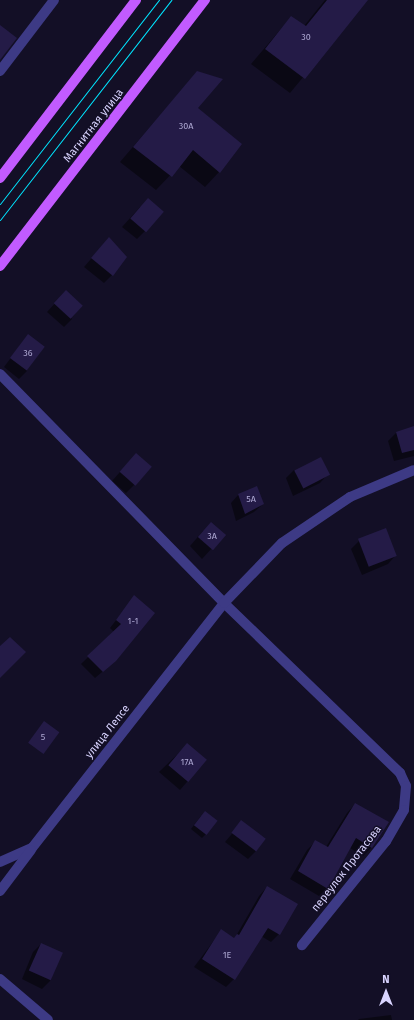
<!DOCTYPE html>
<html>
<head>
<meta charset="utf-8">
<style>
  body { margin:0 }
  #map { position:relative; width:414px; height:1020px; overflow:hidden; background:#130f26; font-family:"Fira Sans",sans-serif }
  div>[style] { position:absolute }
  .shadow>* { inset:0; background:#0007 }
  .building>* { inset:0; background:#241b47; transform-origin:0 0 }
  .service>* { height:10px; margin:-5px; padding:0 5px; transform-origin:5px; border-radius:5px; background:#3d3a85 }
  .minor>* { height:10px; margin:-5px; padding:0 5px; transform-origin:5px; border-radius:5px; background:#3d3a85 }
  .primary>* { height:10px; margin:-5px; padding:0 5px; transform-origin:5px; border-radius:5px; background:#c25bff }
  .tram>* { height:1px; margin:-0.5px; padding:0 0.5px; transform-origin:0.5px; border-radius:0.5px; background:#00e5ff }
  span { translate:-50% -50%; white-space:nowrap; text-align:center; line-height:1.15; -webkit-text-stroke:3px #130f26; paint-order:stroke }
  .number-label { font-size:9px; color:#aca6d1 }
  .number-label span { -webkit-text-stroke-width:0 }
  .street-label { font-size:11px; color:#d9d4ff }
  .north { position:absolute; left:366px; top:972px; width:40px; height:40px; -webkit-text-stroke:3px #130f26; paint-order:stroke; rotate:0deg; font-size:11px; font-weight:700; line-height:16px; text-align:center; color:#d9d4ff }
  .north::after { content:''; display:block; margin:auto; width:14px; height:18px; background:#d9d4ff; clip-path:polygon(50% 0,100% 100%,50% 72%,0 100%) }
</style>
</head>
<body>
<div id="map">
  <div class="shadow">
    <i style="clip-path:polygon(325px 0,367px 0,290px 93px,251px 64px,291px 17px,304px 26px)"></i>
    <i style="clip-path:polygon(197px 72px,197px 108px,219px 172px,205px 187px,179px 166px,156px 190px,120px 162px)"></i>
    <i style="clip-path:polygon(140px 207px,145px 231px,137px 239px,122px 227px)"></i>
    <i style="clip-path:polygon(109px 238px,112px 275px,104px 283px,84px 267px)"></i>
    <i style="clip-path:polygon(58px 300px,72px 319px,64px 327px,47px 312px)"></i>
    <i style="clip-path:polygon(28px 335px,27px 371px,19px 379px,4px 367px)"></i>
    <i style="clip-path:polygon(414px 429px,414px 456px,394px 461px,388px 441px,396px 433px)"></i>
    <i style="clip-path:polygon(128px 463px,134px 485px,126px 493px,112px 481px)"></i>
    <i style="clip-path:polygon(294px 470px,328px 474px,320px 483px,293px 496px,286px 478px)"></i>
    <i style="clip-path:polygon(239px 494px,263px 504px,254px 512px,236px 521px,231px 503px)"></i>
    <i style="clip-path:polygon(203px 531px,224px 535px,202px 559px,190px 546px)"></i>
    <i style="clip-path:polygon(359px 541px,396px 555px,388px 564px,362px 575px,351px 549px)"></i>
    <i style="clip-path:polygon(134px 597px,115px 661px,95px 678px,81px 664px,114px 632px,110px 628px)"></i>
    <i style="clip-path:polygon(187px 745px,206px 760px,180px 790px,159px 772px)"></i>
    <i style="clip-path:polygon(355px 804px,387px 822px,371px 848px,363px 856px,350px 848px,327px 888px,319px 896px,290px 879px,307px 850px,315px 842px,326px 847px,347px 813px)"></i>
    <i style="clip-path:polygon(201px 816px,206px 834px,202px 838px,191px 829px)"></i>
    <i style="clip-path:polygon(242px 822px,256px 851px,248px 859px,225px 842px)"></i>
    <i style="clip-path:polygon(267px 887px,279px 934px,271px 942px,261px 936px,234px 979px,226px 987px,194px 967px,221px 931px,234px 939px,236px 936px,259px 896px)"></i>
    <i style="clip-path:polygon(41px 944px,61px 953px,50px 981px,42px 989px,22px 979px,33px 952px)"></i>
    <i style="clip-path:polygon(391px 1015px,392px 1020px,358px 1020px,359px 1019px)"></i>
  </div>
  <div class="building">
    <i style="clip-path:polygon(327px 0,368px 0,305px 79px,265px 49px,291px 16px,306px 26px)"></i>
    <i style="clip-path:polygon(0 25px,17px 38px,0 60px)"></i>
    <i style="clip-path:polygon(197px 71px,223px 79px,198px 108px,242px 144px,220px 173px,193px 150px,172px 177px,133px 147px)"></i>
    <i style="left:148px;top:198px;width:21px;height:27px;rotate:41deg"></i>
    <i style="clip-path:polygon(109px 237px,127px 257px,113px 276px,91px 258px)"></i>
    <i style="left:66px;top:290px;width:23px;height:18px;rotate:43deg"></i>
    <i style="left:28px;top:334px;width:21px;height:30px;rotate:37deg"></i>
    <i style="clip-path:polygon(414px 426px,414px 450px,402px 453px,396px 432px)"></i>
    <i style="left:136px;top:453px;width:21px;height:25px;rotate:41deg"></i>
    <i style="left:321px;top:457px;width:20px;height:30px;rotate:63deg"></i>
    <i style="clip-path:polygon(257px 486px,264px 504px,245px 514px,238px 494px)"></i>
    <i style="left:211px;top:522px;width:20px;height:20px;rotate:41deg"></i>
    <i style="left:386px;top:528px;width:30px;height:30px;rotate:69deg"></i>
    <i style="clip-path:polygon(134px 595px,155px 613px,116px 661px,103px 672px,87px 656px,121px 624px,116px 620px)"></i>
    <i style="clip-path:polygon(10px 637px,26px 652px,0 678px,0 646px)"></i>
    <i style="left:44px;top:721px;width:19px;height:27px;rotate:36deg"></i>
    <i style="left:187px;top:743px;width:26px;height:29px;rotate:40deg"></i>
    <i style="clip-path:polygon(355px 803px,389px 822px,372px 848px,356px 838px,328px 889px,298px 871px,315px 840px,328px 847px)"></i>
    <i style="left:205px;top:811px;width:16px;height:18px;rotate:38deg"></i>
    <i style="left:241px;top:820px;width:31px;height:16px;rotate:37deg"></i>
    <i style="clip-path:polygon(267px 886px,298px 904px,280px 935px,268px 928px,235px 980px,202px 959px,221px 929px,234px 938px,237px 934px,239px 935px)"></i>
    <i style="left:41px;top:943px;width:24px;height:30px;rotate:24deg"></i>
  </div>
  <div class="service">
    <i style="left:0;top:71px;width:89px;rotate:-52.7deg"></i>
  </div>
  <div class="minor">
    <i style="left:0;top:374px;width:320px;rotate:45.6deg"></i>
    <i style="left:224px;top:603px;width:245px;rotate:44deg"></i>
    <i style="left:400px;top:773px;width:14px;rotate:65deg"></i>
    <i style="left:406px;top:786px;width:24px;rotate:95deg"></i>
    <i style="left:404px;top:810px;width:36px;rotate:120deg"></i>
    <i style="left:386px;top:841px;width:134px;rotate:128.9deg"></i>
    <i style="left:0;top:862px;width:35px;rotate:-24deg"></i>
    <i style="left:32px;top:848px;width:311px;rotate:-51.9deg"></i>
    <i style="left:224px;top:603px;width:83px;rotate:-46deg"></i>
    <i style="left:282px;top:543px;width:82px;rotate:-34.1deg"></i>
    <i style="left:350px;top:497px;width:69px;rotate:-22.9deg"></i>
    <i style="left:0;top:891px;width:51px;rotate:-52.9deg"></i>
    <i style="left:0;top:979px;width:63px;rotate:40.5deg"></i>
  </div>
  <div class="primary">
    <i style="left:0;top:178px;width:224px;rotate:-52.6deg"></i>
    <i style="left:0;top:266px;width:336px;rotate:-52.4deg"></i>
  </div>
  <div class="tram">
    <i style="left:0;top:204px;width:259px;rotate:-52.1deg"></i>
    <i style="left:0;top:220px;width:279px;rotate:-52.1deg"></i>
  </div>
  <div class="number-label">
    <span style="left:306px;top:37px">30</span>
    <span style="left:186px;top:126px">30А</span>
    <span style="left:28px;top:353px">36</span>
    <span style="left:251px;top:499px">5А</span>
    <span style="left:212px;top:536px">3А</span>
    <span style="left:133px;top:621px">1-1</span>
    <span style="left:43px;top:737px">5</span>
    <span style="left:187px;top:762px">17А</span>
    <span style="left:227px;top:955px">1Е</span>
  </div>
  <div class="street-label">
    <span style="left:94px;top:126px;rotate:-52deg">Магнитная улица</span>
    <span style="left:108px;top:732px;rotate:-52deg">улица Лепсе</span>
    <span style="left:347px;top:869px;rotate:-52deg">переулок Протасова</span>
  </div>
  <div class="north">N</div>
</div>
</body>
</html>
